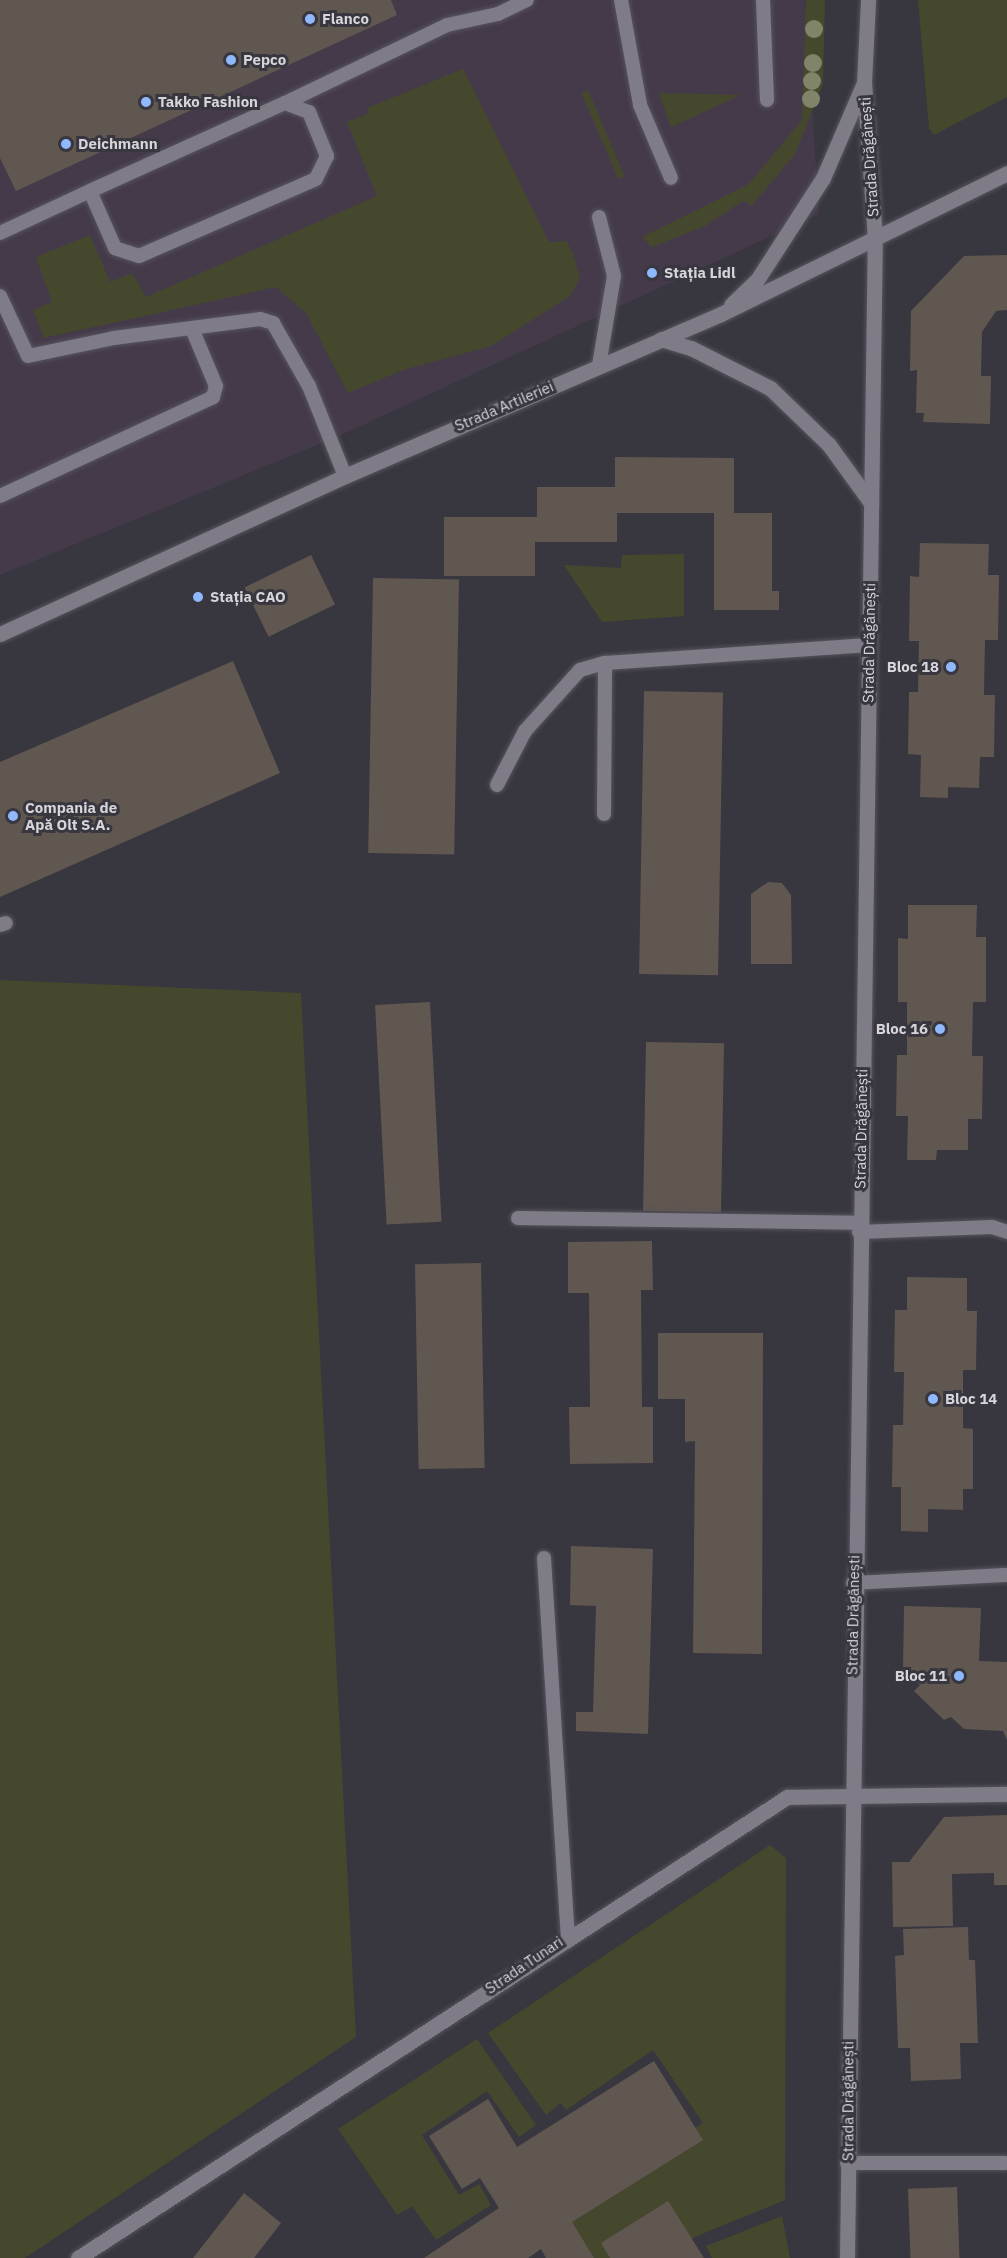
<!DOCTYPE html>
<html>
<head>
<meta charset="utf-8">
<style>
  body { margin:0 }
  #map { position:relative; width:1007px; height:2258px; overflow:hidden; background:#38363e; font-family:"IBM Plex Sans",sans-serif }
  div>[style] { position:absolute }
  .commercial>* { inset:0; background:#453a4a }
  .green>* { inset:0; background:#46482e; transform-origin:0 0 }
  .building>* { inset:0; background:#605751; transform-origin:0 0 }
  .roads { filter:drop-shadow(0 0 2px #56545c) drop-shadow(0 0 2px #56545c) }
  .service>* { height:14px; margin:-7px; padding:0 7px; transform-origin:7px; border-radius:7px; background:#7f7c87 }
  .minor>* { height:15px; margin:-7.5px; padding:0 7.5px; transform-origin:7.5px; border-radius:7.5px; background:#7f7c87 }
  .secondary>* { height:15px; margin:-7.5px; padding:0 7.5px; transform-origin:7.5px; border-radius:7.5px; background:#7f7c87 }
  .trees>* { width:18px; height:18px; margin:-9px; border-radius:50%; background:#828469 }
  .dots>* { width:16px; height:16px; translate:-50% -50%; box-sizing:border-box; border:3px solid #38363e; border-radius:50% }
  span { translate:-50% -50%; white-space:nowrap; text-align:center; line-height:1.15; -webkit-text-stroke:6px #38363e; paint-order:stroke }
  .poi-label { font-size:15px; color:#d7d5db; font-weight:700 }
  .left { translate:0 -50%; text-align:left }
  .right { translate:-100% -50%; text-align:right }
  .street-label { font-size:15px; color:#d7d5db }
</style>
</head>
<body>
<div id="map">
  <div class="commercial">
    <i style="clip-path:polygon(0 0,805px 0,819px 214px,337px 437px,0 575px)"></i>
  </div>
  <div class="green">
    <i style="clip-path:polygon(806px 0,825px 0,823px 84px,795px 154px,752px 205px,743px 201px,705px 226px,652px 247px,642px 237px,749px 184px,802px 120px)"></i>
    <i style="clip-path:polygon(918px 0,1007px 0,1007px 97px,934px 135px,929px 128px)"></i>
    <i style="clip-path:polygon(463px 69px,549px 242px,567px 241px,574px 257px,580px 278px,570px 296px,491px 346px,403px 370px,348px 393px,306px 313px,276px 287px,44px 338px,33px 310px,52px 302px,36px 257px,90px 235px,110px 282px,132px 273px,146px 297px,377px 196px,347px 122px,369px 113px,367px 108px)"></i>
    <i style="left:588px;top:90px;width:94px;height:7px;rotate:67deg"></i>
    <i style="clip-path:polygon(659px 93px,741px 95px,671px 127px)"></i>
    <i style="clip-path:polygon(684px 554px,684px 616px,602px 622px,564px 565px,621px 568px,622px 555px)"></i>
    <i style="clip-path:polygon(0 980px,301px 993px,356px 2037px,25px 2258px,0 2258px)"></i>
    <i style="clip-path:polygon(770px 1845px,786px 1858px,785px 2200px,685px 2241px,617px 2258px,590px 2258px,563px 2214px,703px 2123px,653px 2050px,566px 2110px,561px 2103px,546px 2115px,488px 2033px)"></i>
    <i style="clip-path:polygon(477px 2039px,536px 2125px,519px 2137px,487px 2091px,422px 2135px,459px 2195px,479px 2184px,491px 2205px,436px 2240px,412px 2206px,397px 2215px,338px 2129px)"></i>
    <i style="clip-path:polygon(782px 2216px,790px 2258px,712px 2258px,706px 2246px)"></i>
  </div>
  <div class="building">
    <i style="clip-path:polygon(0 0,391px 0,397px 15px,16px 191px,0 158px)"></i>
    <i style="clip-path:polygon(1007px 255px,1007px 310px,996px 311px,982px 332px,981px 376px,991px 376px,990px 424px,923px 422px,924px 413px,916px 413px,917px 370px,910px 371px,911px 311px,964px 256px)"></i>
    <i style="clip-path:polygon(615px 457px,734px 458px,734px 513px,772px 513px,772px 591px,779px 591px,779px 610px,714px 610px,714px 513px,617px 513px,617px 542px,535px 542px,535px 576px,444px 576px,444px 517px,537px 517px,537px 487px,615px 487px)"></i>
    <i style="clip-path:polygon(920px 543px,989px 544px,988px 575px,999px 575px,998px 640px,985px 640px,984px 695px,995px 695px,994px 757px,980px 757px,979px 788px,948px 787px,948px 798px,920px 797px,921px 755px,908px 754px,909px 692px,918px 692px,919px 641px,909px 641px,910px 576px,919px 577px)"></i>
    <i style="left:311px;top:555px;width:55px;height:74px;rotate:64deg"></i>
    <i style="left:373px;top:578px;width:86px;height:275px;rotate:1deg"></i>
    <i style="clip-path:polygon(233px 661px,280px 773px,0 897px,0 762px)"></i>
    <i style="left:644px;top:691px;width:79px;height:283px;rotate:1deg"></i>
    <i style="clip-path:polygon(768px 882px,782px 883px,791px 895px,792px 964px,751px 964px,751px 894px)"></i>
    <i style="clip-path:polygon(908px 905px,977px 905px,976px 937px,986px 937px,986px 1002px,973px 1002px,972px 1056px,983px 1056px,982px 1119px,968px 1119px,968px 1150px,937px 1150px,936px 1160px,907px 1160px,908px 1116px,896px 1116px,897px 1055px,907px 1055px,907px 1002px,898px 1002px,898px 938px,908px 939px)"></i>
    <i style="left:430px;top:1002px;width:220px;height:55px;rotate:87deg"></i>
    <i style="left:646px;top:1042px;width:78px;height:169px;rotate:1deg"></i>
    <i style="clip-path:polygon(652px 1241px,653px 1290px,641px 1290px,642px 1407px,653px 1407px,653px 1463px,570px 1464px,569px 1407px,590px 1407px,589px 1293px,568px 1293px,568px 1242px)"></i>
    <i style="left:481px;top:1263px;width:205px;height:66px;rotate:89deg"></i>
    <i style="clip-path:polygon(907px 1277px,967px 1278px,967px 1311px,977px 1311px,976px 1370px,963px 1370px,963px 1428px,973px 1429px,973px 1489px,963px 1489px,963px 1510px,928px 1509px,928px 1532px,901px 1531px,901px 1487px,892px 1487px,893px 1425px,903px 1425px,904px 1372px,894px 1372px,895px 1310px,907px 1310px)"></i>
    <i style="clip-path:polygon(658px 1333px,763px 1333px,762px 1654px,693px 1653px,695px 1441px,685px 1442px,685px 1399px,658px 1399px)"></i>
    <i style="clip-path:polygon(571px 1546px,653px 1549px,648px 1734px,576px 1731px,576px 1712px,593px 1712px,596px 1606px,570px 1605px)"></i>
    <i style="clip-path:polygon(904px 1606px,981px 1608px,979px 1661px,1007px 1662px,1007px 1740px,1003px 1731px,964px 1729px,951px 1717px,944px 1720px,914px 1691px,920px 1685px,903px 1668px)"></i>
    <i style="clip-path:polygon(1007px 1815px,1007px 1885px,994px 1885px,994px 1873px,952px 1874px,953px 1926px,893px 1927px,892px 1862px,909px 1862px,944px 1817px)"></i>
    <i style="clip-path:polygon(968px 1927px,969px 1960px,975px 1960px,978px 2043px,960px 2043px,961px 2079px,911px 2081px,910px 2048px,898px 2048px,895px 1956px,904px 1955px,903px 1929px)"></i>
    <i style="clip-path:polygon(654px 2061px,703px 2140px,572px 2222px,594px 2258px,546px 2258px,541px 2249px,528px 2258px,424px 2258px,499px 2208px,480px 2178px,462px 2189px,429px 2136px,488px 2099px,517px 2147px)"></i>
    <i style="left:957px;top:2187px;width:71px;height:49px;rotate:88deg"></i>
    <i style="clip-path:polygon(244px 2193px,281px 2223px,254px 2258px,193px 2258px)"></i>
    <i style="clip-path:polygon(668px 2201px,704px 2258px,610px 2258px,601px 2243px)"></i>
  </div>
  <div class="roads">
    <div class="service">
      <i style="left:621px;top:0;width:107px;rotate:79.7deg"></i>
      <i style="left:640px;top:105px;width:79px;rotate:67deg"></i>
      <i style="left:763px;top:0;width:100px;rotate:87.7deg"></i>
      <i style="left:285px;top:103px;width:180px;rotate:-25.7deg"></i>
      <i style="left:447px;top:25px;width:52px;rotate:-12.2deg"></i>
      <i style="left:498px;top:14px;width:32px;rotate:-26deg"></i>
      <i style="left:599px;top:217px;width:61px;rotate:75.7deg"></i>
      <i style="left:614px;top:276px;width:91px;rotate:99.5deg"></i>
      <i style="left:0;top:233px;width:99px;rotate:-25deg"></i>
      <i style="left:90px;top:191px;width:214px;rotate:-24.3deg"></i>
      <i style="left:285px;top:103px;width:26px;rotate:21deg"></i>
      <i style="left:309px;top:112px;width:48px;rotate:67.8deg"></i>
      <i style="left:327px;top:156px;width:25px;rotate:116deg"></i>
      <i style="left:316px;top:179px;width:193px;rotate:156.5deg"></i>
      <i style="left:139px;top:256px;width:25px;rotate:-162deg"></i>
      <i style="left:115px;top:248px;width:62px;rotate:-113.7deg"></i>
      <i style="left:0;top:296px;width:66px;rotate:65deg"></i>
      <i style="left:28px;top:356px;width:88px;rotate:-11.8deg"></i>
      <i style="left:114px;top:338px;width:147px;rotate:-7.4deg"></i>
      <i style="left:260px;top:319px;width:14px;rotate:17deg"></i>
      <i style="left:273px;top:323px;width:73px;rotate:60.3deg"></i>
      <i style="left:309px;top:386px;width:97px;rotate:68.2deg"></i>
      <i style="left:0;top:496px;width:235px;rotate:-24.9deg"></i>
      <i style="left:213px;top:397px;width:11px;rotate:-75deg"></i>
      <i style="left:216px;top:386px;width:60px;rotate:-112.7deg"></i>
      <i style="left:497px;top:785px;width:61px;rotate:-62.6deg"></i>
      <i style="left:525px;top:731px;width:82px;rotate:-48deg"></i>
      <i style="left:580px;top:670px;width:26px;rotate:-16deg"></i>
      <i style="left:605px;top:663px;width:265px;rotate:-3.9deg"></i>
      <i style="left:604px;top:814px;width:151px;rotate:-89.6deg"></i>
      <i style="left:0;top:925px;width:6px;rotate:-18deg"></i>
      <i style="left:518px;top:1218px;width:341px;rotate:0.8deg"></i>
      <i style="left:859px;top:1232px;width:133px;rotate:-2.2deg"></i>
      <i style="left:992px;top:1227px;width:16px;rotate:18deg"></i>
      <i style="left:544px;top:1558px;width:378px;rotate:86.4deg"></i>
      <i style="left:853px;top:1583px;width:154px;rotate:-3deg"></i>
      <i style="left:847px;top:2163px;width:158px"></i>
    </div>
    <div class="minor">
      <i style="left:78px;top:2258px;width:846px;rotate:-33.03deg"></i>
      <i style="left:787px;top:1797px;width:220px;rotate:-0.8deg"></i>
      <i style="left:847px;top:2258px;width:2019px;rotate:-89.21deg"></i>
      <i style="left:875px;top:239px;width:156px;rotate:-94deg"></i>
      <i style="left:864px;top:83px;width:83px;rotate:-87.2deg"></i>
    </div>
    <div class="secondary">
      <i style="left:731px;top:305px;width:36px;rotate:-44deg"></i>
      <i style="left:757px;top:280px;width:121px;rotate:-57.1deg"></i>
      <i style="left:823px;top:178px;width:103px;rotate:-66.7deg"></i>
      <i style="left:661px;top:339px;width:31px;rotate:17deg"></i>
      <i style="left:691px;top:348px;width:89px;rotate:26.9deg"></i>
      <i style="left:770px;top:388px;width:82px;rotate:44deg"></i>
      <i style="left:829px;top:445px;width:72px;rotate:54.1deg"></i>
      <i style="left:0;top:634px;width:379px;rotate:-24.6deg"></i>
      <i style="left:345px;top:476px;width:409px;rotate:-23.3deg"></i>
      <i style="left:721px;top:314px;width:319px;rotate:-26.2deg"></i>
    </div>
  </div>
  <div class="trees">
    <i style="left:814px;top:29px"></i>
    <i style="left:813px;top:63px"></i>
    <i style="left:812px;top:81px"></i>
    <i style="left:811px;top:99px"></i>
  </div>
  <div class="dots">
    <i style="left:310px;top:19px;background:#8fb8fd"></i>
    <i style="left:231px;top:60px;background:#8fb8fd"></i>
    <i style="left:146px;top:102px;background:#8fb8fd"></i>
    <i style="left:66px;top:144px;background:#8fb8fd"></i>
    <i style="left:652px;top:273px;background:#8fb8fd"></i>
    <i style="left:198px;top:597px;background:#8fb8fd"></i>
    <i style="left:951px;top:667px;background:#8fb8fd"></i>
    <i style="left:13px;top:816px;background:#8fb8fd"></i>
    <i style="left:940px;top:1029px;background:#8fb8fd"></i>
    <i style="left:933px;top:1399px;background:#8fb8fd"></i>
    <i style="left:959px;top:1676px;background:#8fb8fd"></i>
  </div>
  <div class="poi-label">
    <span class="left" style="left:322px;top:19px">Flanco</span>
    <span class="left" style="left:243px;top:60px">Pepco</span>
    <span class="left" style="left:158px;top:102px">Takko Fashion</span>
    <span class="left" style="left:78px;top:144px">Deichmann</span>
    <span class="left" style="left:664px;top:273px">Stația Lidl</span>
    <span class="left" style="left:210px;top:597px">Stația CAO</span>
    <span class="right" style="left:939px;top:667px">Bloc 18</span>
    <span class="left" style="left:25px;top:816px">Compania de<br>Apă Olt S.A.</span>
    <span class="right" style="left:928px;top:1029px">Bloc 16</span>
    <span class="left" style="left:945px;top:1399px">Bloc 14</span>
    <span class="right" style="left:947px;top:1676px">Bloc 11</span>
  </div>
  <div class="street-label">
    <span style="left:869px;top:157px;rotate:-94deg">Strada Drăgănești</span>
    <span style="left:504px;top:406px;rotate:-23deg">Strada Artileriei</span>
    <span style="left:869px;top:643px;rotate:-89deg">Strada Drăgănești</span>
    <span style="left:861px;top:1129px;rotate:-89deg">Strada Drăgănești</span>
    <span style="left:853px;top:1615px;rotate:-89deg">Strada Drăgănești</span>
    <span style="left:524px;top:1965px;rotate:-34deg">Strada Tunari</span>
    <span style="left:848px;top:2101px;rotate:-90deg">Strada Drăgănești</span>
  </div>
</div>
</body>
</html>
